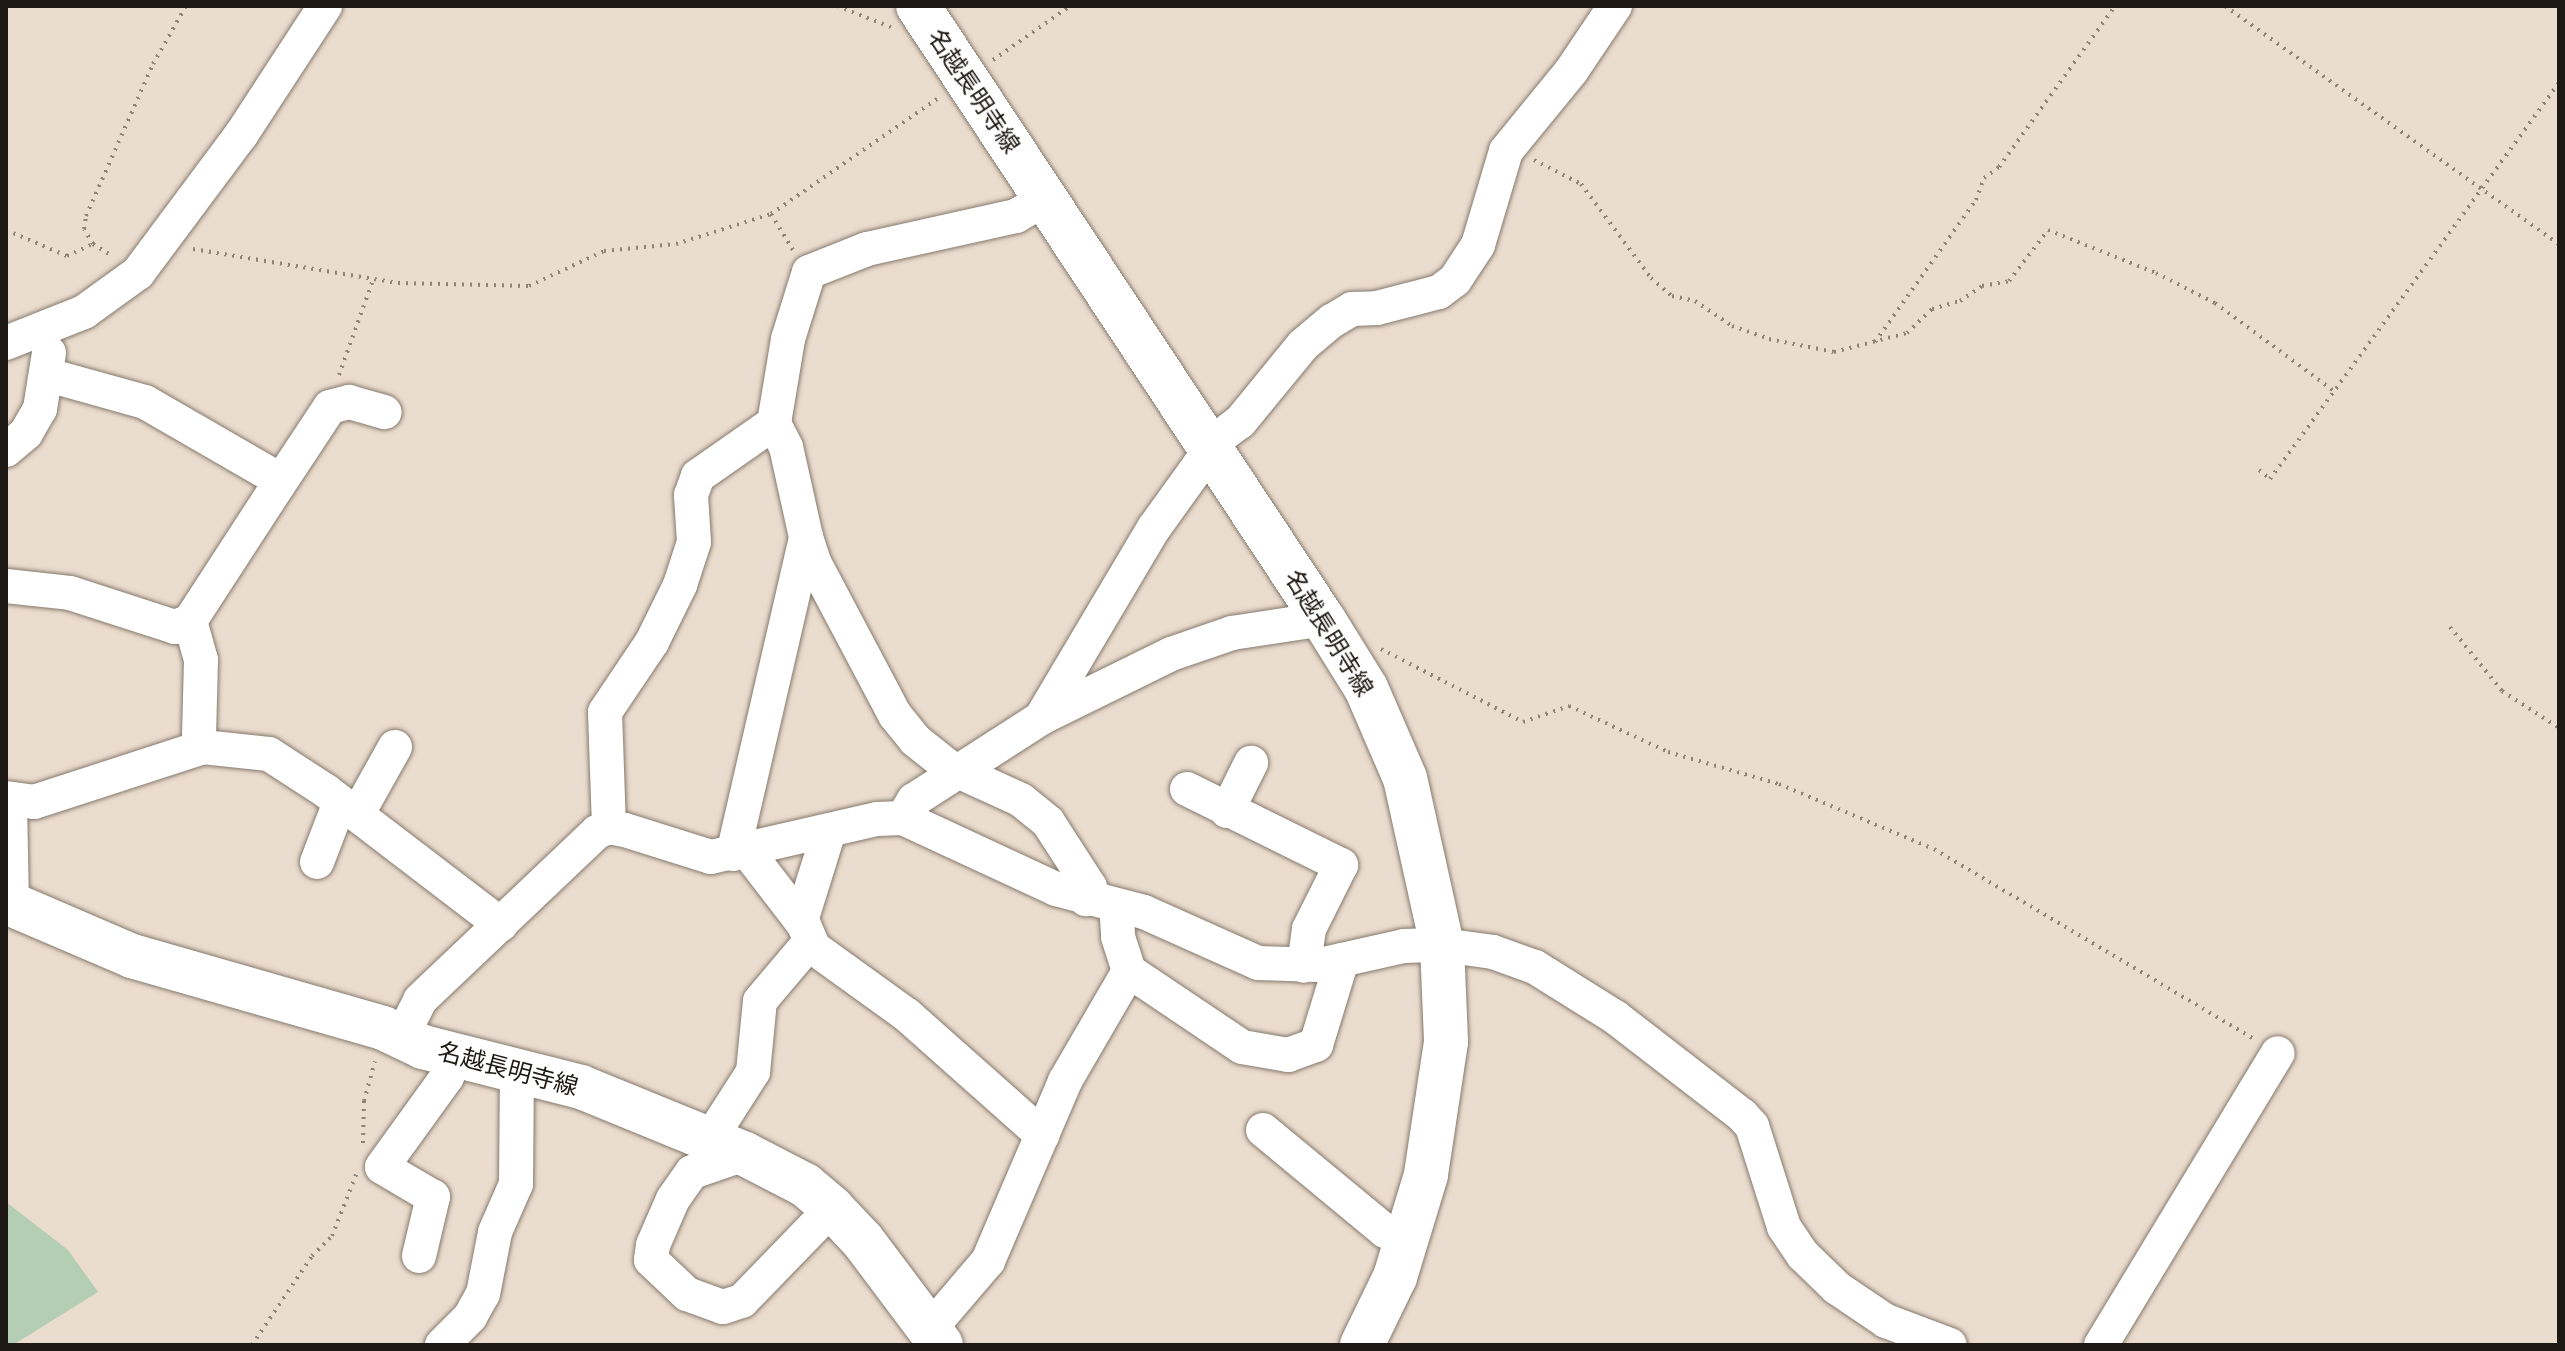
<!DOCTYPE html>
<html>
<head>
<meta charset="utf-8">
<style>
  body { margin:0 }
  #map { position:relative; width:2565px; height:1351px; overflow:hidden; background:#eadcce; font-family:"IBM Plex Sans","Noto Sans JP",sans-serif }
  div>[style] { position:absolute }
  .green>* { inset:0; background:#b4ceb6 }
  .path>* { height:4px; margin-top:-2px; transform-origin:0; background:repeating-linear-gradient(90deg,#8d8379 0 2px,transparent 0 8px) }
  .roads { filter:drop-shadow(0 0 2px #867a6d) drop-shadow(0 0 2px #867a6d) }
  .minor>* { height:34px; margin:-17px; padding:0 17px; transform-origin:17px; border-radius:17px; background:#fff }
  .major>* { height:44px; margin:-22px; padding:0 22px; transform-origin:22px; border-radius:22px; background:#fff }
  span { translate:-50% -50%; white-space:nowrap; text-align:center; line-height:1.15; -webkit-text-stroke:6px #fff; paint-order:stroke }
  .street-label { font-size:24px; color:#1e1914 }
  .frame { position:absolute; inset:0; border:8px solid #1e1914; pointer-events:none }
</style>
</head>
<body>
<div id="map">
  <div class="green">
    <i style="clip-path:polygon(6px 1202px,68px 1250px,98px 1292px,13px 1345px,6px 1345px)"></i>
  </div>
  <div class="path">
    <i style="left:837px;top:6px;width:58px;rotate:21.3deg"></i>
    <i style="left:2225px;top:6px;width:410px;rotate:35.5deg"></i>
    <i style="left:993px;top:60px;width:94px;rotate:-35deg"></i>
    <i style="left:1534px;top:160px;width:53px;rotate:27.1deg"></i>
    <i style="left:1581px;top:184px;width:117px;rotate:53.3deg"></i>
    <i style="left:1651px;top:278px;width:28px;rotate:41deg"></i>
    <i style="left:1672px;top:296px;width:24px;rotate:12deg"></i>
    <i style="left:1695px;top:301px;width:45px;rotate:34deg"></i>
    <i style="left:1732px;top:326px;width:39px;rotate:19deg"></i>
    <i style="left:1769px;top:339px;width:66px;rotate:11.3deg"></i>
    <i style="left:1834px;top:352px;width:75px;rotate:-14.6deg"></i>
    <i style="left:1907px;top:333px;width:35px;rotate:-44deg"></i>
    <i style="left:1932px;top:309px;width:29px;rotate:-16deg"></i>
    <i style="left:1960px;top:301px;width:27px;rotate:-34deg"></i>
    <i style="left:1982px;top:286px;width:27px;rotate:-10deg"></i>
    <i style="left:2009px;top:281px;width:64px;rotate:-52.6deg"></i>
    <i style="left:2048px;top:230px;width:116px;rotate:21.7deg"></i>
    <i style="left:2156px;top:273px;width:66px;rotate:27deg"></i>
    <i style="left:2215px;top:303px;width:148px;rotate:36.5deg"></i>
    <i style="left:771px;top:214px;width:42px;rotate:58.6deg"></i>
    <i style="left:6px;top:230px;width:66px;rotate:23.1deg"></i>
    <i style="left:67px;top:256px;width:29px;rotate:-25deg"></i>
    <i style="left:93px;top:244px;width:22px;rotate:32deg"></i>
    <i style="left:93px;top:244px;width:17px;rotate:-121deg"></i>
    <i style="left:84px;top:229px;width:13px;rotate:-81deg"></i>
    <i style="left:86px;top:216px;width:166px;rotate:-66.2deg"></i>
    <i style="left:153px;top:64px;width:67px;rotate:-60.4deg"></i>
    <i style="left:193px;top:249px;width:208px;rotate:9.4deg"></i>
    <i style="left:398px;top:283px;width:131px;rotate:1.3deg"></i>
    <i style="left:529px;top:286px;width:83px;rotate:-25deg"></i>
    <i style="left:604px;top:251px;width:72px;rotate:-5.6deg"></i>
    <i style="left:676px;top:244px;width:100px;rotate:-17.5deg"></i>
    <i style="left:771px;top:214px;width:206px;rotate:-34.7deg"></i>
    <i style="left:1875px;top:342px;width:174px;rotate:-54.6deg"></i>
    <i style="left:1976px;top:200px;width:23px;rotate:-70deg"></i>
    <i style="left:1984px;top:178px;width:19px;rotate:-36deg"></i>
    <i style="left:1999px;top:167px;width:198px;rotate:-54.2deg"></i>
    <i style="left:339px;top:375px;width:101px;rotate:-70.3deg"></i>
    <i style="left:2259px;top:470px;width:14px;rotate:39deg"></i>
    <i style="left:2270px;top:479px;width:491px;rotate:-53.9deg"></i>
    <i style="left:2450px;top:627px;width:82px;rotate:50.9deg"></i>
    <i style="left:2502px;top:691px;width:68px;rotate:33deg"></i>
    <i style="left:1381px;top:649px;width:160px;rotate:27.2deg"></i>
    <i style="left:1523px;top:722px;width:49px;rotate:-19.2deg"></i>
    <i style="left:1569px;top:706px;width:109px;rotate:24.9deg"></i>
    <i style="left:1668px;top:752px;width:116px;rotate:16.1deg"></i>
    <i style="left:1779px;top:784px;width:168px;rotate:22.8deg"></i>
    <i style="left:1934px;top:849px;width:374px;rotate:30.7deg"></i>
    <i style="left:363px;top:1143px;width:42px;rotate:-88.6deg"></i>
    <i style="left:364px;top:1101px;width:41px;rotate:-74.6deg"></i>
    <i style="left:252px;top:1345px;width:107px;rotate:-56deg"></i>
    <i style="left:312px;top:1256px;width:28px;rotate:-45deg"></i>
    <i style="left:332px;top:1236px;width:66px;rotate:-68.5deg"></i>
  </div>
  <div class="roads">
    <div class="minor">
      <i style="left:6px;top:343px;width:84px;rotate:-21.7deg"></i>
      <i style="left:84px;top:312px;width:67px;rotate:-35.8deg"></i>
      <i style="left:138px;top:273px;width:172px;rotate:-53.3deg"></i>
      <i style="left:241px;top:135px;width:154px;rotate:-56.9deg"></i>
      <i style="left:48px;top:375px;width:101px;rotate:15.6deg"></i>
      <i style="left:145px;top:402px;width:150px;rotate:30deg"></i>
      <i style="left:275px;top:477px;width:10px;rotate:79deg"></i>
      <i style="left:277px;top:487px;width:160px;rotate:123deg"></i>
      <i style="left:190px;top:621px;width:41px;rotate:74.2deg"></i>
      <i style="left:201px;top:660px;width:75px;rotate:91.5deg"></i>
      <i style="left:199px;top:735px;width:13px;rotate:72deg"></i>
      <i style="left:1209px;top:445px;width:39px;rotate:-37deg"></i>
      <i style="left:1240px;top:422px;width:99px;rotate:-50.7deg"></i>
      <i style="left:1303px;top:345px;width:38px;rotate:-40deg"></i>
      <i style="left:1332px;top:321px;width:23px;rotate:-31deg"></i>
      <i style="left:1352px;top:309px;width:25px;rotate:-2deg"></i>
      <i style="left:1377px;top:308px;width:64px;rotate:-14.5deg"></i>
      <i style="left:1439px;top:292px;width:20px;rotate:-37deg"></i>
      <i style="left:1455px;top:280px;width:42px;rotate:-56.7deg"></i>
      <i style="left:1478px;top:245px;width:98px;rotate:-73.4deg"></i>
      <i style="left:1506px;top:151px;width:104px;rotate:-50.8deg"></i>
      <i style="left:1572px;top:70px;width:77px;rotate:-56.1deg"></i>
      <i style="left:6px;top:450px;width:26px;rotate:-40deg"></i>
      <i style="left:26px;top:433px;width:28px;rotate:-60deg"></i>
      <i style="left:40px;top:409px;width:57px;rotate:-80.9deg"></i>
      <i style="left:277px;top:487px;width:96px;rotate:-56.5deg"></i>
      <i style="left:330px;top:407px;width:20px;rotate:-15deg"></i>
      <i style="left:349px;top:402px;width:37px;rotate:16deg"></i>
      <i style="left:806px;top:537px;width:28px;rotate:72deg"></i>
      <i style="left:815px;top:564px;width:171px;rotate:62.1deg"></i>
      <i style="left:895px;top:715px;width:32px;rotate:51deg"></i>
      <i style="left:915px;top:740px;width:43px;rotate:38.5deg"></i>
      <i style="left:949px;top:767px;width:79px;rotate:24.6deg"></i>
      <i style="left:1021px;top:800px;width:35px;rotate:39deg"></i>
      <i style="left:1048px;top:822px;width:77px;rotate:57.1deg"></i>
      <i style="left:1090px;top:887px;width:13px;rotate:108deg"></i>
      <i style="left:6px;top:586px;width:64px;rotate:6.2deg"></i>
      <i style="left:70px;top:593px;width:110px;rotate:17.9deg"></i>
      <i style="left:175px;top:627px;width:16px;rotate:-22deg"></i>
      <i style="left:1041px;top:718px;width:221px;rotate:-59.3deg"></i>
      <i style="left:1154px;top:528px;width:79px;rotate:-54.3deg"></i>
      <i style="left:1200px;top:464px;width:17px;rotate:-36deg"></i>
      <i style="left:1187px;top:789px;width:172px;rotate:26.3deg"></i>
      <i style="left:1341px;top:865px;width:72px;rotate:116.6deg"></i>
      <i style="left:1309px;top:929px;width:37px;rotate:98deg"></i>
      <i style="left:6px;top:798px;width:28px;rotate:8deg"></i>
      <i style="left:34px;top:802px;width:178px;rotate:-18deg"></i>
      <i style="left:203px;top:747px;width:66px;rotate:6.1deg"></i>
      <i style="left:269px;top:754px;width:68px;rotate:33deg"></i>
      <i style="left:326px;top:791px;width:220px;rotate:37.4deg"></i>
      <i style="left:10px;top:802px;width:102px;rotate:88.9deg"></i>
      <i style="left:1227px;top:811px;width:54px;rotate:-63.4deg"></i>
      <i style="left:357px;top:815px;width:78px;rotate:-60.8deg"></i>
      <i style="left:903px;top:818px;width:21px;rotate:-59deg"></i>
      <i style="left:914px;top:800px;width:151px;rotate:-32.8deg"></i>
      <i style="left:1041px;top:718px;width:145px;rotate:-26.2deg"></i>
      <i style="left:1171px;top:654px;width:65px;rotate:-19deg"></i>
      <i style="left:1232px;top:633px;width:92px;rotate:-8.7deg"></i>
      <i style="left:609px;top:827px;width:115px;rotate:-92deg"></i>
      <i style="left:605px;top:712px;width:84px;rotate:-56.1deg"></i>
      <i style="left:652px;top:642px;width:64px;rotate:-63.8deg"></i>
      <i style="left:680px;top:585px;width:45px;rotate:-72deg"></i>
      <i style="left:694px;top:542px;width:47px;rotate:-93.7deg"></i>
      <i style="left:691px;top:495px;width:20px;rotate:-70deg"></i>
      <i style="left:698px;top:476px;width:93px;rotate:-34.9deg"></i>
      <i style="left:747px;top:851px;width:93px;rotate:52.4deg"></i>
      <i style="left:804px;top:925px;width:25px;rotate:67deg"></i>
      <i style="left:814px;top:948px;width:115px;rotate:35.8deg"></i>
      <i style="left:907px;top:1015px;width:181px;rotate:41.6deg"></i>
      <i style="left:733px;top:854px;width:325px;rotate:-77deg"></i>
      <i style="left:806px;top:537px;width:92px;rotate:-102.5deg"></i>
      <i style="left:786px;top:447px;width:27px;rotate:-117deg"></i>
      <i style="left:774px;top:423px;width:85px;rotate:-80.5deg"></i>
      <i style="left:788px;top:339px;width:70px;rotate:-72.6deg"></i>
      <i style="left:809px;top:272px;width:62px;rotate:-21.6deg"></i>
      <i style="left:867px;top:249px;width:153px;rotate:-12.5deg"></i>
      <i style="left:1016px;top:216px;width:34px;rotate:-30deg"></i>
      <i style="left:317px;top:862px;width:64px;rotate:-69deg"></i>
      <i style="left:1116px;top:905px;width:32px;rotate:86deg"></i>
      <i style="left:1118px;top:937px;width:36px;rotate:72deg"></i>
      <i style="left:1129px;top:971px;width:136px;rotate:33.9deg"></i>
      <i style="left:1242px;top:1047px;width:47px;rotate:9.9deg"></i>
      <i style="left:1288px;top:1055px;width:30px;rotate:-20deg"></i>
      <i style="left:1316px;top:1045px;width:89px;rotate:-73deg"></i>
      <i style="left:801px;top:921px;width:94px;rotate:-72.7deg"></i>
      <i style="left:403px;top:1034px;width:38px;rotate:-63deg"></i>
      <i style="left:420px;top:1000px;width:244px;rotate:-43.5deg"></i>
      <i style="left:597px;top:832px;width:13px;rotate:-23deg"></i>
      <i style="left:609px;top:827px;width:16px;rotate:11deg"></i>
      <i style="left:625px;top:830px;width:90px;rotate:17.4deg"></i>
      <i style="left:711px;top:857px;width:170px;rotate:-12.9deg"></i>
      <i style="left:877px;top:819px;width:26px;rotate:-2deg"></i>
      <i style="left:903px;top:818px;width:169px;rotate:24.9deg"></i>
      <i style="left:1056px;top:889px;width:91px;rotate:14.6deg"></i>
      <i style="left:1144px;top:912px;width:125px;rotate:24.1deg"></i>
      <i style="left:1258px;top:963px;width:61px;rotate:1.9deg"></i>
      <i style="left:1319px;top:965px;width:87px;rotate:-12.6deg"></i>
      <i style="left:1404px;top:946px;width:38px;rotate:-2deg"></i>
      <i style="left:1442px;top:945px;width:51px;rotate:7.8deg"></i>
      <i style="left:1493px;top:952px;width:45px;rotate:19.7deg"></i>
      <i style="left:1535px;top:967px;width:94px;rotate:32deg"></i>
      <i style="left:1615px;top:1017px;width:160px;rotate:37.7deg"></i>
      <i style="left:1742px;top:1115px;width:15px;rotate:48deg"></i>
      <i style="left:1752px;top:1126px;width:106px;rotate:72.4deg"></i>
      <i style="left:1784px;top:1227px;width:34px;rotate:56deg"></i>
      <i style="left:1803px;top:1255px;width:47px;rotate:44.1deg"></i>
      <i style="left:1837px;top:1288px;width:59px;rotate:34deg"></i>
      <i style="left:1886px;top:1321px;width:68px;rotate:20.6deg"></i>
      <i style="left:1263px;top:1130px;width:158px;rotate:39.6deg"></i>
      <i style="left:1385px;top:1231px;width:23px;rotate:20deg"></i>
      <i style="left:710px;top:1139px;width:80px;rotate:-57.3deg"></i>
      <i style="left:753px;top:1072px;width:71px;rotate:-84.4deg"></i>
      <i style="left:760px;top:1001px;width:76px;rotate:-49.8deg"></i>
      <i style="left:745px;top:1154px;width:56px;rotate:161.2deg"></i>
      <i style="left:692px;top:1172px;width:33px;rotate:125deg"></i>
      <i style="left:673px;top:1199px;width:50px;rotate:113.5deg"></i>
      <i style="left:653px;top:1245px;width:15px;rotate:98deg"></i>
      <i style="left:651px;top:1260px;width:50px;rotate:43.4deg"></i>
      <i style="left:687px;top:1294px;width:38px;rotate:20deg"></i>
      <i style="left:723px;top:1307px;width:20px;rotate:-18deg"></i>
      <i style="left:742px;top:1301px;width:129px;rotate:-45.9deg"></i>
      <i style="left:419px;top:1256px;width:61px;rotate:-76.7deg"></i>
      <i style="left:433px;top:1197px;width:59px;rotate:-149.5deg"></i>
      <i style="left:382px;top:1167px;width:111px;rotate:-54.2deg"></i>
      <i style="left:447px;top:1077px;width:23px;rotate:-70deg"></i>
      <i style="left:929px;top:1330px;width:91px;rotate:-49.5deg"></i>
      <i style="left:988px;top:1261px;width:196px;rotate:-66.8deg"></i>
      <i style="left:1065px;top:1081px;width:127px;rotate:-59.8deg"></i>
      <i style="left:442px;top:1345px;width:40px;rotate:-45deg"></i>
      <i style="left:470px;top:1317px;width:26px;rotate:-61deg"></i>
      <i style="left:483px;top:1294px;width:63px;rotate:-79deg"></i>
      <i style="left:495px;top:1232px;width:52px;rotate:-66.4deg"></i>
      <i style="left:516px;top:1184px;width:113px;rotate:-89.5deg"></i>
      <i style="left:2101px;top:1345px;width:341px;rotate:-58.8deg"></i>
    </div>
    <div class="major">
      <i style="left:918px;top:6px;width:735px;rotate:56.55deg"></i>
      <i style="left:1323px;top:619px;width:81px;rotate:58.1deg"></i>
      <i style="left:1366px;top:688px;width:98px;rotate:66.6deg"></i>
      <i style="left:1405px;top:778px;width:171px;rotate:77.5deg"></i>
      <i style="left:1442px;top:945px;width:97px;rotate:87.6deg"></i>
      <i style="left:1446px;top:1042px;width:134px;rotate:98.6deg"></i>
      <i style="left:1426px;top:1175px;width:107px;rotate:106.9deg"></i>
      <i style="left:1395px;top:1277px;width:76px;rotate:115.9deg"></i>
      <i style="left:6px;top:902px;width:137px;rotate:23.2deg"></i>
      <i style="left:132px;top:956px;width:261px;rotate:16deg"></i>
      <i style="left:383px;top:1028px;width:44px;rotate:25.4deg"></i>
      <i style="left:423px;top:1047px;width:163px;rotate:14.2deg"></i>
      <i style="left:581px;top:1087px;width:177px;rotate:22.2deg"></i>
      <i style="left:745px;top:1154px;width:68px;rotate:27.3deg"></i>
      <i style="left:805px;top:1185px;width:35px;rotate:40deg"></i>
      <i style="left:832px;top:1208px;width:45px;rotate:46.8deg"></i>
      <i style="left:863px;top:1241px;width:130px;rotate:53.1deg"></i>
    </div>
  </div>
  <div class="street-label">
    <span style="left:974px;top:91px;rotate:56deg">名越長明寺線</span>
    <span style="left:1329px;top:633px;rotate:58deg">名越長明寺線</span>
    <span style="left:508px;top:1069px;rotate:15deg">名越長明寺線</span>
  </div>
  <div class="frame"></div>
</div>
</body>
</html>
